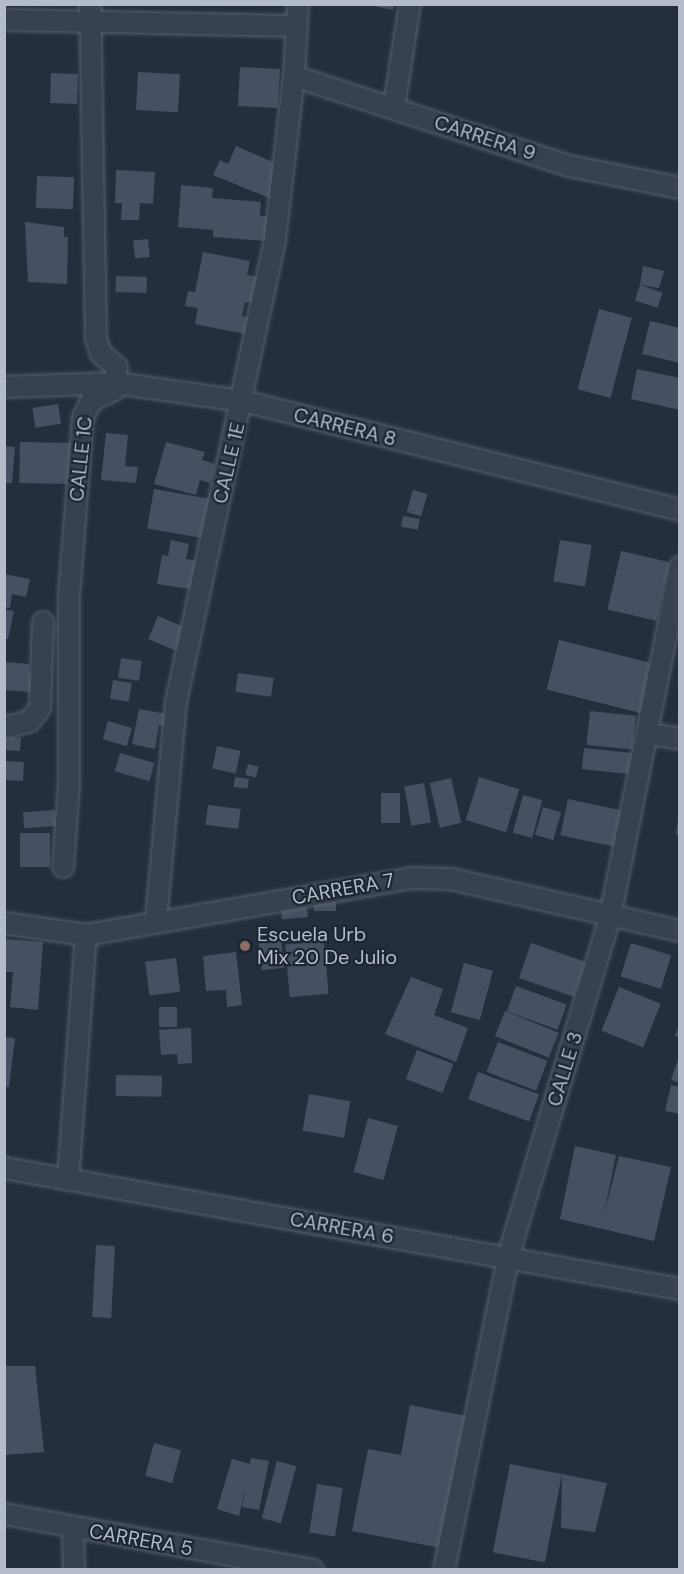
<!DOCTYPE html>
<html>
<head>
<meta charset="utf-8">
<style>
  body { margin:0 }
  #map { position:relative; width:684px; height:1574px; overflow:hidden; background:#242f3e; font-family:"DM Sans",sans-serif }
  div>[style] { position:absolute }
  .building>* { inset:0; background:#455162; transform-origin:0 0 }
  .roads { filter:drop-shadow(0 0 2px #565f6c) drop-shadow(0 0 2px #565f6c) }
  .street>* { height:20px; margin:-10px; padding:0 10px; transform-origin:10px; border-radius:10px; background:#38414e }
  .dots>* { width:16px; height:16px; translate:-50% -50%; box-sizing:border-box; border:3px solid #1d2633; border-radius:50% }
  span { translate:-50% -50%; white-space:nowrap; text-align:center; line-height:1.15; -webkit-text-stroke:4.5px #1d2633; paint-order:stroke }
  .street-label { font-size:20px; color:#b4bcc9 }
  .poi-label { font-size:20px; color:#b4bcc9 }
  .left { translate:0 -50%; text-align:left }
  .frame { position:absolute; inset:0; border:6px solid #b4bcc9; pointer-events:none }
</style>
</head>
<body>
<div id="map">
  <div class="building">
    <i style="clip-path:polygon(369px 5px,394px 5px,393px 10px)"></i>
    <i style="left:240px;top:67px;width:40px;height:39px;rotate:3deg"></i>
    <i style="left:138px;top:72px;width:42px;height:38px;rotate:3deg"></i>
    <i style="left:51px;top:73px;width:27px;height:30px;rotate:2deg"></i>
    <i style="clip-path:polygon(236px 146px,282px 166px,269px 198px,213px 175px,220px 160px,228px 164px)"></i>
    <i style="clip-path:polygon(116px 170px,155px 172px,153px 204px,140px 203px,139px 220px,121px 220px,122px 203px,115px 203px)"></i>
    <i style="left:37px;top:176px;width:37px;height:32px;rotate:2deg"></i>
    <i style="clip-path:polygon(181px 185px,213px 188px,212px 198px,261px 202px,260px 216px,269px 217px,267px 241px,213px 237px,213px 230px,178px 227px)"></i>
    <i style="clip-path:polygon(25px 222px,64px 227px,64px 237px,68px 237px,67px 284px,28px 282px)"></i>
    <i style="left:148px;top:239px;width:18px;height:15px;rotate:84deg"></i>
    <i style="clip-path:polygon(203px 252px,250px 261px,247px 275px,260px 277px,255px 303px,245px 302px,242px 316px,248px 317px,245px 334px,195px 324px,198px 308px,185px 306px,188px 291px,195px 292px)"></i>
    <i style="clip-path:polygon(643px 266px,664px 271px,659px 288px,640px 285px)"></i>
    <i style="left:116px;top:276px;width:31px;height:16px;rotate:2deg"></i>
    <i style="left:640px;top:285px;width:24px;height:16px;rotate:19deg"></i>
    <i style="left:599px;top:309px;width:34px;height:83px;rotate:15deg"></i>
    <i style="clip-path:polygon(650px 321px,680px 328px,680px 363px,642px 354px)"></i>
    <i style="clip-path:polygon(637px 369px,680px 378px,680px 410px,631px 399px)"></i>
    <i style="left:58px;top:404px;width:20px;height:26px;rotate:81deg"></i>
    <i style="clip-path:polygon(106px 433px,128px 435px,125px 466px,138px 467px,136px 483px,101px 480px)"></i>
    <i style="left:20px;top:442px;width:53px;height:41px;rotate:1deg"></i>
    <i style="clip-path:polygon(166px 442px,205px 452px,202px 460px,215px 464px,210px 483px,200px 480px,196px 495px,154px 484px)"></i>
    <i style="clip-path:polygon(4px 446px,15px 447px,12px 483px,4px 483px)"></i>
    <i style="left:154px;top:489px;width:56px;height:40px;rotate:10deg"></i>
    <i style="left:413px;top:490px;width:15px;height:23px;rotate:16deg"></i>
    <i style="left:403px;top:516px;width:17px;height:11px;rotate:10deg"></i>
    <i style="clip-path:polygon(171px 540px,189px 544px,186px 559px,201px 561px,196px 590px,157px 584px,162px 555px,168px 556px)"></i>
    <i style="left:560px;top:540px;width:32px;height:42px;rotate:9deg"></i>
    <i style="left:621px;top:551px;width:50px;height:60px;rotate:13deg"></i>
    <i style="clip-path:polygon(4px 574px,30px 579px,26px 597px,12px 594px,10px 608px,4px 607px)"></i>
    <i style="clip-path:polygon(4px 609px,14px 611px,8px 639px,4px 638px)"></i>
    <i style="left:158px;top:616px;width:30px;height:25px;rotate:23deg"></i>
    <i style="left:559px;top:640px;width:96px;height:51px;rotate:14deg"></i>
    <i style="left:121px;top:658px;width:21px;height:20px;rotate:8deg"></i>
    <i style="clip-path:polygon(4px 662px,29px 664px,29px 674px,34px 674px,32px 692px,4px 690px)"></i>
    <i style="left:238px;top:673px;width:36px;height:19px;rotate:8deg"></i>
    <i style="left:113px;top:680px;width:19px;height:19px;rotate:9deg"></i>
    <i style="clip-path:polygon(139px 709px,172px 715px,169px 727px,159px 725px,155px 749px,132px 744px)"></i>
    <i style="left:590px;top:711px;width:46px;height:34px;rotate:6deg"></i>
    <i style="left:108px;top:721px;width:25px;height:19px;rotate:16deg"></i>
    <i style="left:5px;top:737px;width:16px;height:13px;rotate:4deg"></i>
    <i style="left:217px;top:746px;width:24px;height:23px;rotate:12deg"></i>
    <i style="left:584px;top:748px;width:48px;height:21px;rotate:6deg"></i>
    <i style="left:120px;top:753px;width:36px;height:19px;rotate:16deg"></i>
    <i style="left:5px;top:761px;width:19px;height:19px;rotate:3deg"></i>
    <i style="left:248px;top:764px;width:11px;height:11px;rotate:15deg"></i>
    <i style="left:235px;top:777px;width:14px;height:10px;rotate:8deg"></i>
    <i style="left:479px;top:777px;width:42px;height:45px;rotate:17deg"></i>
    <i style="left:451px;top:778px;width:46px;height:22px;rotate:77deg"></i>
    <i style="left:424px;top:783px;width:40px;height:20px;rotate:80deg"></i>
    <i style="left:381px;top:793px;width:19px;height:30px"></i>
    <i style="left:523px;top:795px;width:20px;height:39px;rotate:15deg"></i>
    <i style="left:568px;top:799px;width:61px;height:37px;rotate:12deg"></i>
    <i style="left:208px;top:805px;width:33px;height:20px;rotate:7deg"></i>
    <i style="left:543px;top:807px;width:19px;height:29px;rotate:16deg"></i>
    <i style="left:55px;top:810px;width:16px;height:32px;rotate:86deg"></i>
    <i style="clip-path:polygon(678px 819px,680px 819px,680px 835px,676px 834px)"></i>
    <i style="left:20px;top:833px;width:30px;height:34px"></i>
    <i style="left:336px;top:893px;width:18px;height:22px;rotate:90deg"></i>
    <i style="left:306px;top:899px;width:18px;height:26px;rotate:84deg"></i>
    <i style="left:281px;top:938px;width:30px;height:23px;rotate:84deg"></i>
    <i style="clip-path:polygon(4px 939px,43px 942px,38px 1010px,10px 1007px,13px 972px,4px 972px)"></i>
    <i style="left:324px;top:941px;width:53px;height:39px;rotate:85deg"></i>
    <i style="left:531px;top:943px;width:58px;height:37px;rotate:19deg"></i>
    <i style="left:631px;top:943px;width:42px;height:35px;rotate:17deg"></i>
    <i style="clip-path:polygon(236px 952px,242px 1005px,227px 1007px,226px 990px,206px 991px,203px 956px)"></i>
    <i style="left:176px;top:958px;width:34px;height:31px;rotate:83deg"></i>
    <i style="left:464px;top:963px;width:30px;height:51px;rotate:15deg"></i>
    <i style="clip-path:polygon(411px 977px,443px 989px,434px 1015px,468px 1028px,456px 1062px,385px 1034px)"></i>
    <i style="left:516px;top:986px;width:54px;height:27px;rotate:20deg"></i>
    <i style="left:619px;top:987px;width:45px;height:47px;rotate:22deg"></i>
    <i style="left:159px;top:1007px;width:18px;height:20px"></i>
    <i style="left:505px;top:1011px;width:58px;height:27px;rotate:22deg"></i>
    <i style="clip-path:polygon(680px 1023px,680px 1037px,675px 1036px)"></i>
    <i style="clip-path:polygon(191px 1028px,192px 1063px,178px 1064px,177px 1054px,161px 1055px,159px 1030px)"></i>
    <i style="clip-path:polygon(4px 1037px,15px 1038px,9px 1087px,4px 1086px)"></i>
    <i style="left:498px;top:1042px;width:53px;height:32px;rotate:21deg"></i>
    <i style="left:417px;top:1050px;width:39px;height:31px;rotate:21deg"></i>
    <i style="clip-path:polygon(680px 1054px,680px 1083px,671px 1080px)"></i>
    <i style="left:478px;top:1072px;width:65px;height:29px;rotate:20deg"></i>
    <i style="left:116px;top:1075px;width:46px;height:21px;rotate:1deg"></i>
    <i style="clip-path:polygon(671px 1085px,680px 1087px,680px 1114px,665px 1111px)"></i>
    <i style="left:309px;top:1094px;width:42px;height:37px;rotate:10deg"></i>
    <i style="left:368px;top:1118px;width:31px;height:56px;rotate:15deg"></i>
    <i style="clip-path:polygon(575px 1146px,616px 1155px,604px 1214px,619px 1156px,671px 1167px,654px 1241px,560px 1219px)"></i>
    <i style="left:96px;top:1245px;width:19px;height:72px;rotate:3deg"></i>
    <i style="clip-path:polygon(4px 1366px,35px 1366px,44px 1452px,4px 1455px)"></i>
    <i style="clip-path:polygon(410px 1405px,466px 1416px,441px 1548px,352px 1531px,368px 1449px,401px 1455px)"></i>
    <i style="left:154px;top:1443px;width:28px;height:34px;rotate:15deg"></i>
    <i style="clip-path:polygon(251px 1458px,269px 1461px,259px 1510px,242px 1507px,246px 1485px,239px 1516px,217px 1509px,232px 1459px,250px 1464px)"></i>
    <i style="left:277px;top:1461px;width:20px;height:59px;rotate:15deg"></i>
    <i style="left:510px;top:1464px;width:53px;height:90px;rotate:11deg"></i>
    <i style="clip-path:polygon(562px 1474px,607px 1483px,595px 1532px,561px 1528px)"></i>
    <i style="left:317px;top:1484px;width:26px;height:49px;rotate:9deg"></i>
  </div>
  <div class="roads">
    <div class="street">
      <i style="left:4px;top:20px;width:293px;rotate:1.2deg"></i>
      <i style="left:294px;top:76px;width:289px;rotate:18.1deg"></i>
      <i style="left:569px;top:166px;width:113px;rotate:11.2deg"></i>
      <i style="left:394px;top:107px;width:104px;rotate:-81.2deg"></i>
      <i style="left:4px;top:387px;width:112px;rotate:-2deg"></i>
      <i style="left:116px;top:383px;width:128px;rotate:8.1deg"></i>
      <i style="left:243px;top:401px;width:450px;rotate:14deg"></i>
      <i style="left:4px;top:728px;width:27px;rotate:-15deg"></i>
      <i style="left:30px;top:721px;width:16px;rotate:-52deg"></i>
      <i style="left:40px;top:708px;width:86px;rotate:-88deg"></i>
      <i style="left:650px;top:734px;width:30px;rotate:9deg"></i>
      <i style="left:63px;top:867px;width:83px;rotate:-85.9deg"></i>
      <i style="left:69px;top:784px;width:189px;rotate:-90deg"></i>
      <i style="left:69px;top:595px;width:178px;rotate:-85.5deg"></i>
      <i style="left:83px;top:418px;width:19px;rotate:-65deg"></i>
      <i style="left:91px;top:401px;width:25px;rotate:-26deg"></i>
      <i style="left:114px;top:390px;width:23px;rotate:-83deg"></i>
      <i style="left:117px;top:367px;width:21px;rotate:-141deg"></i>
      <i style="left:101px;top:354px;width:16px;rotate:-108deg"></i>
      <i style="left:96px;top:339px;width:335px;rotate:-91deg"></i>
      <i style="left:156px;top:921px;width:220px;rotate:-84.8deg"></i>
      <i style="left:176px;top:702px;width:473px;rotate:-77.9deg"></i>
      <i style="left:275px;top:239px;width:164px;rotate:-83.4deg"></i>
      <i style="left:294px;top:76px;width:72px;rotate:-86.8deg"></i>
      <i style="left:4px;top:923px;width:83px;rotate:8.3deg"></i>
      <i style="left:86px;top:935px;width:330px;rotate:-9.9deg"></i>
      <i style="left:411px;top:878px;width:40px;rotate:1.4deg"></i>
      <i style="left:451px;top:879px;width:235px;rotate:12.8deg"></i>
      <i style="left:4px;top:1168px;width:687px;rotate:10.15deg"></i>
      <i style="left:68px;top:1180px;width:246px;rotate:-85.8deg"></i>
      <i style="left:4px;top:1514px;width:314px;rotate:10.3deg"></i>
      <i style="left:73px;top:1529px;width:41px;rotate:88.6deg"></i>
      <i style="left:444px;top:1570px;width:319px;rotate:-78.4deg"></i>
      <i style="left:508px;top:1257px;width:355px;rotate:-73.3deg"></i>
      <i style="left:610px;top:917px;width:357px;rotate:-78.7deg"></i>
    </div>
  </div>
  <div class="dots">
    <i style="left:245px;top:946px;background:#8d6e63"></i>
  </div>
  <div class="street-label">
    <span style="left:485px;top:138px;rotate:18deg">CARRERA 9</span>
    <span style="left:345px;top:427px;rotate:14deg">CARRERA 8</span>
    <span style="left:81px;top:459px;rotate:-84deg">CALLE 1C</span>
    <span style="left:229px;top:463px;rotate:-77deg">CALLE 1E</span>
    <span style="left:343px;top:889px;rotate:-10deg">CARRERA 7</span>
    <span style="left:565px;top:1069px;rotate:-73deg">CALLE 3</span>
    <span style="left:342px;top:1228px;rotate:10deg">CARRERA 6</span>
    <span style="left:141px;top:1540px;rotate:10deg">CARRERA 5</span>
  </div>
  <div class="poi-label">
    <span class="left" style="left:257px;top:946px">Escuela Urb<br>Mix 20 De Julio</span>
  </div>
  <div class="frame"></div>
</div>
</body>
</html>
